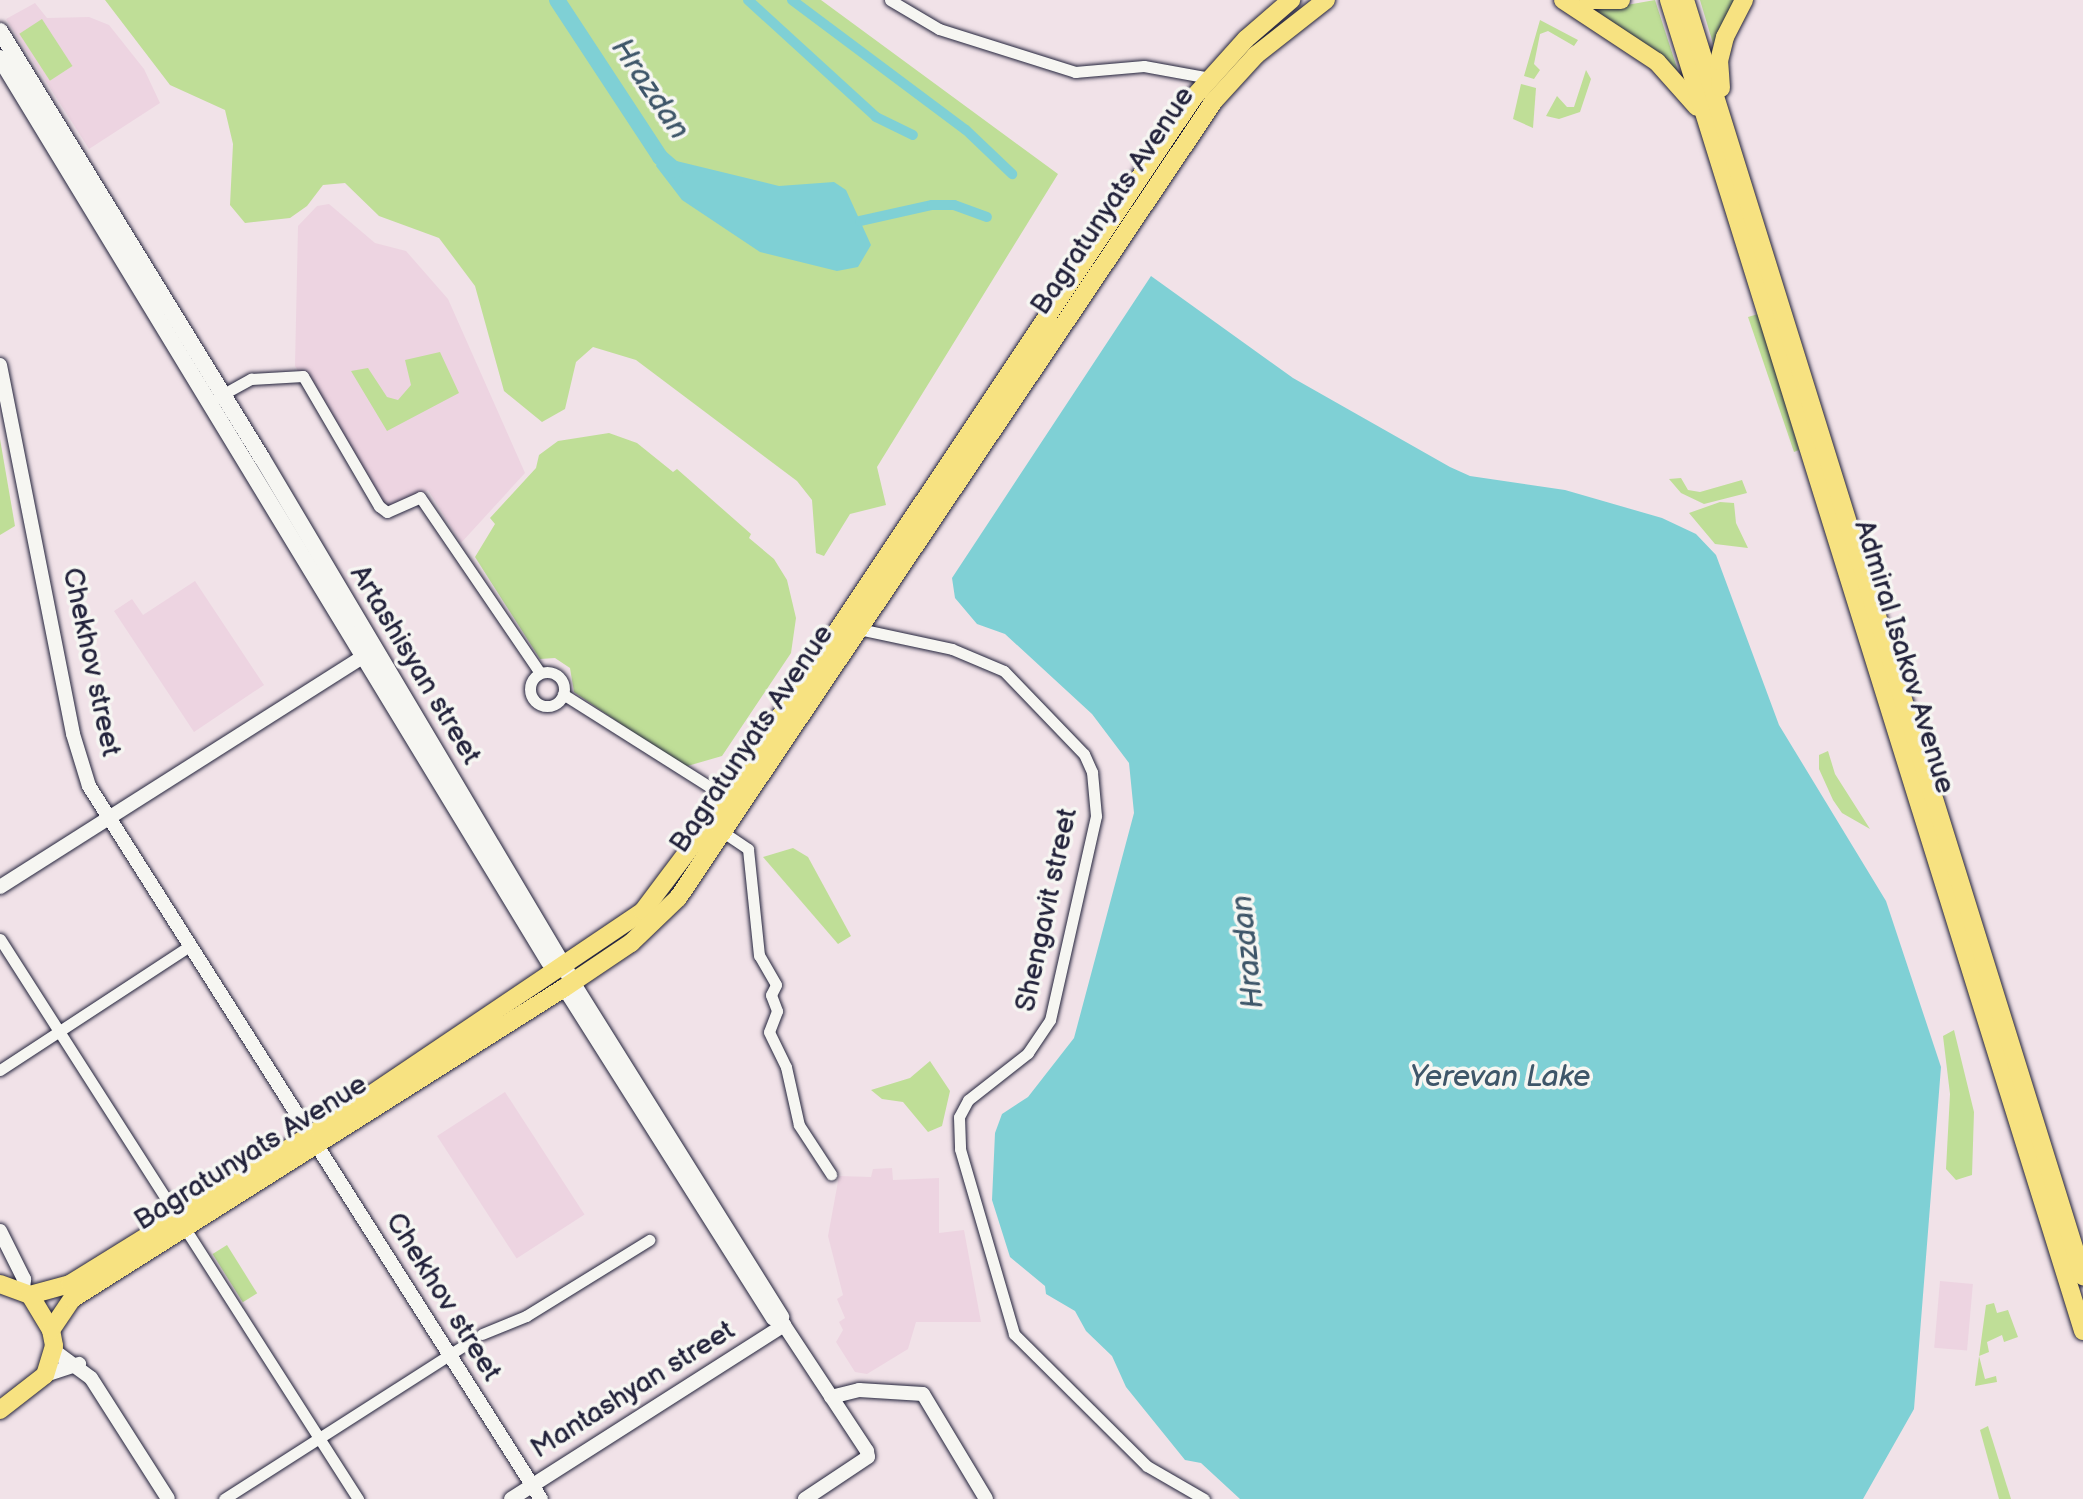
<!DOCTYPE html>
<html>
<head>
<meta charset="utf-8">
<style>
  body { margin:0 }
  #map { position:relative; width:2083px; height:1499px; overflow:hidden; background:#f1e2e8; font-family:"Balsamiq Sans",sans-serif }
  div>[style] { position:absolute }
  .built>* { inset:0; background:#edd4e1; transform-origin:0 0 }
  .green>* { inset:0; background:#bfde97; transform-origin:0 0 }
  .water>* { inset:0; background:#7fd0d5 }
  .canal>* { height:10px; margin:-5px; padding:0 5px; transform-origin:5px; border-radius:5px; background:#7fd0d5 }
  .river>* { height:16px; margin:-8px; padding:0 8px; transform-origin:8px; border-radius:8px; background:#7fd0d5 }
  .roads { filter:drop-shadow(0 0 2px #22223b) drop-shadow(0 0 2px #22223b) }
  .minor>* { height:11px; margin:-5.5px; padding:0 5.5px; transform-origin:5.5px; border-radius:5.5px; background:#f6f6f2 }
  .minor>.ring { margin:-5.5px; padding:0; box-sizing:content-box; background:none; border:11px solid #f6f6f2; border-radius:50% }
  .tertiary>* { height:14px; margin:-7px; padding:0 7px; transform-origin:7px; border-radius:7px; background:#f6f6f2 }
  .secondary>* { height:16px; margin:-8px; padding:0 8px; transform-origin:8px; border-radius:8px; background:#f6f6f2 }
  .primary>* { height:18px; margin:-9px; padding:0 9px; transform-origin:9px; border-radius:9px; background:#f7e281 }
  .trunk>* { height:18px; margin:-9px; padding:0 9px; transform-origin:9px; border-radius:9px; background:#f7e281 }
  span { translate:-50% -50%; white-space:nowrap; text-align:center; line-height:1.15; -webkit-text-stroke:7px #f6f6f2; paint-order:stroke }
  .street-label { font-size:28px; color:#22223b }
  .water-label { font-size:30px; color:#3e5669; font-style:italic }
</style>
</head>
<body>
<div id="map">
  <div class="built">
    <i style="clip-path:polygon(35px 3px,47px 18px,89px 17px,109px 25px,144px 69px,160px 103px,89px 149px,6px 19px)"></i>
    <i style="clip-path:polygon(329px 204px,375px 243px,406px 251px,448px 299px,525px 473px,461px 543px,428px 490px,384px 515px,295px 366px,298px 226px,317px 206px)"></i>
    <i style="clip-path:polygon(195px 581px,264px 685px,194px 732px,114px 611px,132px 599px,143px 615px)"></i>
    <i style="left:505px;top:1092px;width:146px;height:81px;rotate:57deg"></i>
    <i style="clip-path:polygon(892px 1168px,893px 1180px,939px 1178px,939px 1233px,964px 1230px,981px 1322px,916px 1322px,908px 1349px,867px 1374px,855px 1372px,836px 1342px,843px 1330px,839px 1322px,845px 1318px,837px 1299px,843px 1295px,828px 1236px,839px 1176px,871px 1177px,873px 1169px)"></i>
    <i style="left:1940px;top:1281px;width:33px;height:67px;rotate:5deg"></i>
  </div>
  <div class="green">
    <i style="clip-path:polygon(105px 0,821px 0,1058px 174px,877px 467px,886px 505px,850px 514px,824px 556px,816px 553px,812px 500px,797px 481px,636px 360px,593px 347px,576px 362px,565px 409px,542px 422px,504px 391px,475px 286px,439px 238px,379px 216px,345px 183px,323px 185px,307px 206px,290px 218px,245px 223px,230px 205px,233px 144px,225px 110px,170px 85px)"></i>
    <i style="clip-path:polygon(1578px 0,1604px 9px,1655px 0,1678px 71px)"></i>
    <i style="clip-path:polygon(1700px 0,1737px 0,1718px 60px)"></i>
    <i style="left:42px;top:19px;width:56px;height:27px;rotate:57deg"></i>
    <i style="clip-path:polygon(1540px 20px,1578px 40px,1574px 46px,1548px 31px,1540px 34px,1534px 64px,1540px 70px,1534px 79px,1524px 76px)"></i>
    <i style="clip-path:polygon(1586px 70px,1591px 79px,1580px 112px,1559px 119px,1546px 116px,1557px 96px,1567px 107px,1574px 107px)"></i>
    <i style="clip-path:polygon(1521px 84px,1536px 88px,1533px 128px,1513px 119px)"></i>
    <i style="clip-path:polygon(1758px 314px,1799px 450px,1794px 452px,1748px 317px)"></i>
    <i style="clip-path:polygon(440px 352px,459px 393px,387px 431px,351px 371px,368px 368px,387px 397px,398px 400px,411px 385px,405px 360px)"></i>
    <i style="clip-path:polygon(609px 433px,637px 443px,673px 472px,677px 469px,751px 534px,749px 538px,774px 559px,787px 580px,796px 618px,791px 653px,722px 756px,684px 767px,574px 692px,570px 668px,555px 658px,540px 659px,475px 557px,495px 524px,490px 518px,536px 468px,539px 455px,558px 441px)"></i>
    <i style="clip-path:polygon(0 439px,15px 526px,0 535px)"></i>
    <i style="clip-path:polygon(1681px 478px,1688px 490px,1700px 492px,1742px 480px,1747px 493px,1704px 504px,1681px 493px,1669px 479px)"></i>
    <i style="clip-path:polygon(1720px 502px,1734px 503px,1736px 523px,1748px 548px,1715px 544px,1689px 513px)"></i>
    <i style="clip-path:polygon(1828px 751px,1835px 774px,1870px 829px,1842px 813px,1833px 800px,1819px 769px,1819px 755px)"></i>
    <i style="clip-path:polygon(793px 848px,808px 857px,851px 936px,838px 944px,763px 857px)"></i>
    <i style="clip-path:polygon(1954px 1030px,1974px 1112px,1972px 1175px,1956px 1180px,1946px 1169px,1950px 1094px,1943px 1036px)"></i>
    <i style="clip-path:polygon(930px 1061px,950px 1091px,942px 1126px,928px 1132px,903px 1102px,882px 1099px,871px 1090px,910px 1078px)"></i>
    <i style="left:227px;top:1245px;width:57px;height:17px;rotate:58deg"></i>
    <i style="clip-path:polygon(1994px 1303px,1997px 1313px,2008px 1310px,2018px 1337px,2004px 1342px,2002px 1335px,1987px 1342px,1989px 1352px,1979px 1356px,1985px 1379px,1996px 1376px,1997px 1382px,1975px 1386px,1986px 1305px)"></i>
    <i style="clip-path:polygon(1988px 1426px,2011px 1499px,1999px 1499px,1980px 1430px)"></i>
  </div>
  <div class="water">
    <i style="clip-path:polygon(660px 157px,779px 186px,834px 182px,846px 190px,871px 245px,858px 267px,837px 271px,760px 252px,682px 200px,656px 166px)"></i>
    <i style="clip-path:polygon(1151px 276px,1293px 378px,1450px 467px,1470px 476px,1565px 490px,1662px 518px,1696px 534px,1716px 555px,1779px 725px,1886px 901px,1941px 1067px,1914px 1409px,1863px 1499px,1240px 1499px,1201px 1463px,1185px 1460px,1126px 1387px,1112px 1356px,1086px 1331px,1075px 1311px,1046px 1294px,1045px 1286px,1010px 1257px,992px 1200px,995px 1133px,1002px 1114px,1028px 1097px,1074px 1038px,1134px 813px,1129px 763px,1092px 714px,1005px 634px,977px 624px,955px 598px,952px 578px)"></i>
  </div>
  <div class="canal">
    <i style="left:748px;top:0;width:173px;rotate:42.4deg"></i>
    <i style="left:876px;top:117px;width:41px;rotate:25.9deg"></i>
    <i style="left:792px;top:0;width:217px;rotate:36.8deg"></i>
    <i style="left:966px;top:130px;width:64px;rotate:43.7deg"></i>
    <i style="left:860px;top:221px;width:74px;rotate:-12.5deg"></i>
    <i style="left:932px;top:205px;width:22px"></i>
    <i style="left:954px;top:205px;width:35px;rotate:20deg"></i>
  </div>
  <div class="river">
    <i style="left:557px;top:0;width:188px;rotate:56.7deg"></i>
    <i style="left:660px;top:157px;width:20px;rotate:41deg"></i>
  </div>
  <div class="roads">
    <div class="minor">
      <i style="left:890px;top:0;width:57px;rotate:30.6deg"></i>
      <i style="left:939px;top:29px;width:143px;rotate:17.5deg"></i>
      <i style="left:1075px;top:72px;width:69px;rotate:-5deg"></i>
      <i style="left:1144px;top:66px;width:67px;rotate:10.3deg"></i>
      <i style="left:218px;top:397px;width:38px;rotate:-29deg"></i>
      <i style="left:251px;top:379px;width:52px;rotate:-3.3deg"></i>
      <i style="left:303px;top:376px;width:151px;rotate:59.7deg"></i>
      <i style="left:379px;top:506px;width:10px;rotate:37deg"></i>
      <i style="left:387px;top:512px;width:36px;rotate:-24deg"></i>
      <i style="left:420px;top:497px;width:213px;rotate:55.7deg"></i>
      <i style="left:859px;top:629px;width:95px;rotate:12.1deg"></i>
      <i style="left:952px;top:649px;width:56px;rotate:22.9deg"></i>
      <i style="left:1004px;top:671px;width:115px;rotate:46.1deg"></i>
      <i style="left:1084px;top:754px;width:20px;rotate:66deg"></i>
      <i style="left:1092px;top:772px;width:44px;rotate:84.8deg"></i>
      <i style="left:1096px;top:816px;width:209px;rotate:102.7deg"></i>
      <i style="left:1050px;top:1020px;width:40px;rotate:124deg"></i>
      <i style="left:1028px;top:1053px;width:76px;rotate:141.9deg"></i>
      <i style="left:968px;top:1100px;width:19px;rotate:118deg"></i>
      <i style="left:959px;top:1117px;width:32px;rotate:88deg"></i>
      <i style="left:960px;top:1149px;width:193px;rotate:73.7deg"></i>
      <i style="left:1014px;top:1334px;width:187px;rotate:44.8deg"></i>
      <i style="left:1147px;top:1466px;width:66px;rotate:30.1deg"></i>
      <i class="ring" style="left:530px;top:672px;width:23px;height:23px"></i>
      <i style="left:563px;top:694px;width:193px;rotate:32.3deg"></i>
      <i style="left:720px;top:830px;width:34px;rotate:34deg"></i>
      <i style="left:748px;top:849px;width:107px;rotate:84.1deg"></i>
      <i style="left:759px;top:955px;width:34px;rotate:60deg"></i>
      <i style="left:776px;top:985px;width:11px;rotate:117deg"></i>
      <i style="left:771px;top:995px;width:17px;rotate:69deg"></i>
      <i style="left:777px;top:1011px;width:22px;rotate:111deg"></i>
      <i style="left:769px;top:1032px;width:39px;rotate:64deg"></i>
      <i style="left:786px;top:1067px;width:59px;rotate:77.4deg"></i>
      <i style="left:799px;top:1125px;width:59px;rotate:56.9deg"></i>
      <i style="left:0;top:939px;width:665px;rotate:57.41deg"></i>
      <i style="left:0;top:1070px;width:228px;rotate:-33.2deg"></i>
      <i style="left:482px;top:1334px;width:48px;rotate:-22.2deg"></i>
      <i style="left:526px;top:1316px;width:145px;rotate:-31.7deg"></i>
      <i style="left:224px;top:1499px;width:286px;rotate:-32.6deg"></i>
    </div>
    <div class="tertiary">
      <i style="left:0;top:365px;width:376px;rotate:78.8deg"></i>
      <i style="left:73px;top:734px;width:54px;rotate:72.9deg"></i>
      <i style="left:89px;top:786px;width:844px;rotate:57.63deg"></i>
      <i style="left:0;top:887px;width:438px;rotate:-32.4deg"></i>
      <i style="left:573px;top:982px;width:395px;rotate:58deg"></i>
      <i style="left:564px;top:988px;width:391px;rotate:57.7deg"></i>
      <i style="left:773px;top:1318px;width:13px;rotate:32deg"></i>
      <i style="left:784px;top:1325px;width:151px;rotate:56.6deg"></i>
      <i style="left:867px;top:1451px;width:6px;rotate:81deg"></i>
      <i style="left:868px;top:1457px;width:76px;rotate:146.3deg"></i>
      <i style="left:0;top:1231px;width:54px;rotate:63.4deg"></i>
      <i style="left:24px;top:1279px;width:11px;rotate:95deg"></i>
      <i style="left:53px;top:1350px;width:47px;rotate:36.4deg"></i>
      <i style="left:91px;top:1378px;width:143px;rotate:57.5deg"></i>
      <i style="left:45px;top:1375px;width:36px;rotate:-18deg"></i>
      <i style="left:831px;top:1397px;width:29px;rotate:-14deg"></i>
      <i style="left:859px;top:1390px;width:64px;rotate:3.6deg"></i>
      <i style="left:923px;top:1394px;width:122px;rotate:59deg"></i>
      <i style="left:511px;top:1499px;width:324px;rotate:-32.5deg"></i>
    </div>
    <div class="secondary">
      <i style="left:0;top:31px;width:501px;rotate:58.47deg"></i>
      <i style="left:262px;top:458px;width:609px;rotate:59.31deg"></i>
      <i style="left:0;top:58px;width:1058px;rotate:58.73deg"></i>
    </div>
    <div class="primary">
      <i style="left:0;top:1284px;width:32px;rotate:20deg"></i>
      <i style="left:30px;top:1295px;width:41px;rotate:59deg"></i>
      <i style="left:51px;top:1330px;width:16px;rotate:79deg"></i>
      <i style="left:54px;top:1346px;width:30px;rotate:107deg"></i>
      <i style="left:45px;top:1375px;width:57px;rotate:142.1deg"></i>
      <i style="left:30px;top:1295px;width:41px;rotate:-15.4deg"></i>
      <i style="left:70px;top:1284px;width:294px;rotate:-31.8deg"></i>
      <i style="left:320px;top:1129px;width:390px;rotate:-34deg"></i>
      <i style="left:643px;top:911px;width:110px;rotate:-53.1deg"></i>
      <i style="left:709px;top:823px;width:872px;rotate:-56.27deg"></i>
      <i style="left:1193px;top:98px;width:79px;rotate:-48.1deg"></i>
      <i style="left:1246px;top:39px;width:60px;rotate:-40.9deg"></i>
      <i style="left:51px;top:1330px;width:37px;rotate:-56deg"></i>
      <i style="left:72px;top:1299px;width:582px;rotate:-32.3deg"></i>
      <i style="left:564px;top:988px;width:81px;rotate:-33.9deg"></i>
      <i style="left:631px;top:943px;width:65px;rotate:-43.8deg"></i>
      <i style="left:678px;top:898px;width:960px;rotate:-56.08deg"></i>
      <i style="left:1214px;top:101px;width:62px;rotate:-47.6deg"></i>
      <i style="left:1256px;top:55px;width:89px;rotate:-38.2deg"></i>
    </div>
    <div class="trunk">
      <i style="left:1563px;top:0;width:113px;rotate:33.4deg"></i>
      <i style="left:1657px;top:62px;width:60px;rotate:48.4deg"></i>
      <i style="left:1588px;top:0;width:33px"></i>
      <i style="left:1669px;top:0;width:1394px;rotate:72.72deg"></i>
      <i style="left:1685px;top:0;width:1337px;rotate:72.68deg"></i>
      <i style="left:1721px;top:88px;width:27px;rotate:-94deg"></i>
      <i style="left:1719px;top:61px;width:25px;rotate:-76deg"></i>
      <i style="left:1725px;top:37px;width:42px;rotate:-62.8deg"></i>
    </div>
  </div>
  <div class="street-label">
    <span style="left:1113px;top:201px;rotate:-56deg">Bagratunyats Avenue</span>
    <span style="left:1904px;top:657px;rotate:73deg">Admiral Isakov Avenue</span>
    <span style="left:91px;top:662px;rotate:78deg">Chekhov street</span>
    <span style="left:415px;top:665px;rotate:59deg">Artashisyan street</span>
    <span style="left:752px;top:739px;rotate:-56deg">Bagratunyats Avenue</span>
    <span style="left:1047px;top:910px;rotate:-78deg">Shengavit street</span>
    <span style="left:251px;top:1153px;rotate:-32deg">Bagratunyats Avenue</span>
    <span style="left:443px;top:1297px;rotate:58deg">Chekhov street</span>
    <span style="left:633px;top:1390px;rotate:-32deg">Mantashyan street</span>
  </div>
  <div class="water-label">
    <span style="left:650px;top:89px;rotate:56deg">Hrazdan</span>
    <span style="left:1248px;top:952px;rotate:-96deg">Hrazdan</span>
    <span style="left:1500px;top:1077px">Yerevan Lake</span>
  </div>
</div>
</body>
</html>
